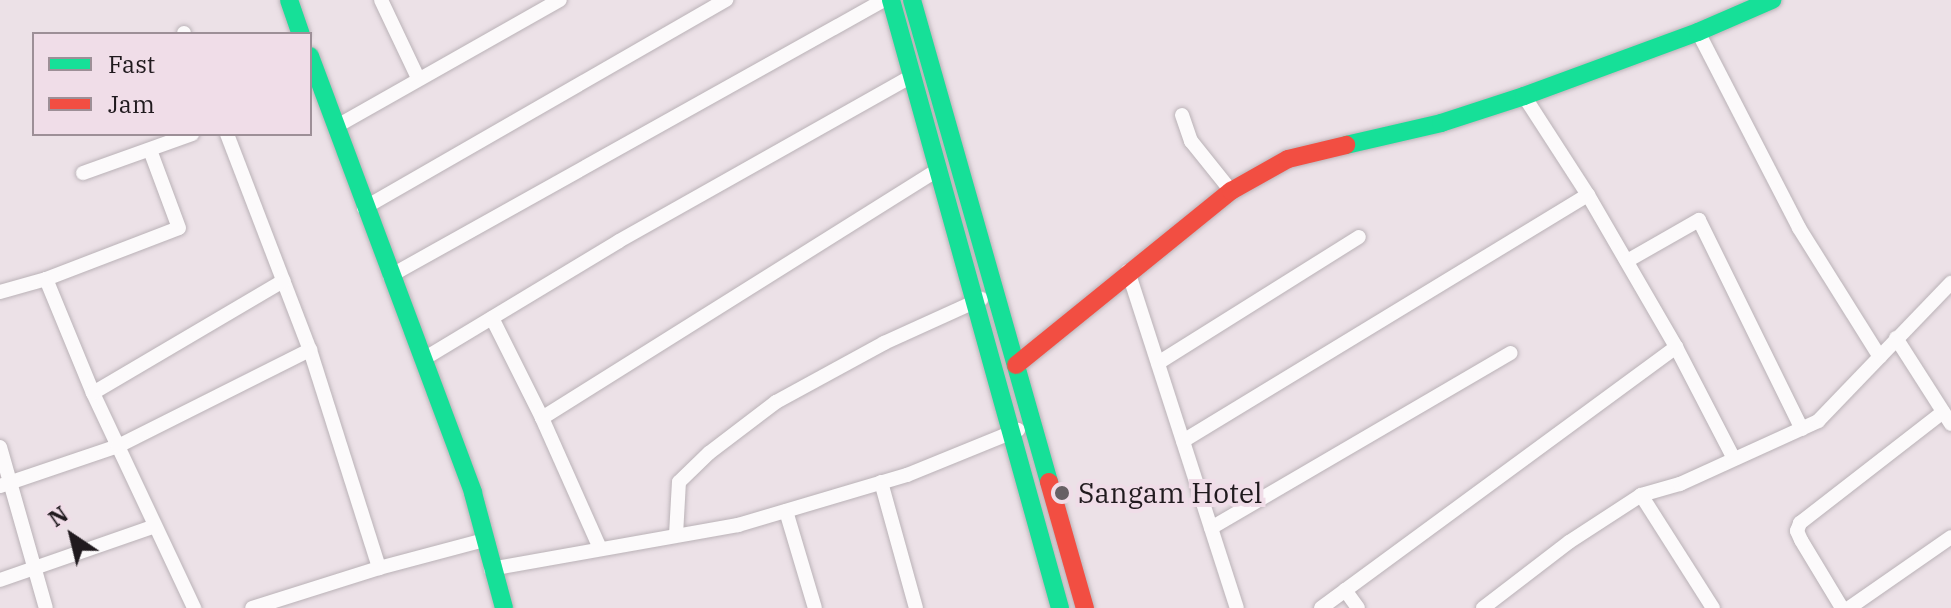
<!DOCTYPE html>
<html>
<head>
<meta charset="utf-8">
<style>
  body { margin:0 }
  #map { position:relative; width:1951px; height:608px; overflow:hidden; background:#ece1e7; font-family:"IBM Plex Serif",serif }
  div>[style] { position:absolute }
  .roads { filter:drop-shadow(0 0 2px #bab2b7) drop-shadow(0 0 2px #bab2b7) }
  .street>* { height:14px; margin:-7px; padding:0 7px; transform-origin:7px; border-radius:7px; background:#fcfafb }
  .fast>* { height:18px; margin:-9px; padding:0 9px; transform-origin:9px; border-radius:9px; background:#16e098 }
  .jam>* { height:18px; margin:-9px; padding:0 9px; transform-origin:9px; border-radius:9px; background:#f24e42 }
  .dots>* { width:22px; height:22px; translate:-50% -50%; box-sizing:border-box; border:4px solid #f0dde8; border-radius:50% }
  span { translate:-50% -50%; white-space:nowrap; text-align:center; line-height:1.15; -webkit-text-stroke:8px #f0dde8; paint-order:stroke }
  .poi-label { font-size:28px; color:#201a1e }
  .left { translate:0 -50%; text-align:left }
  .legend { position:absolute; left:32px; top:32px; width:280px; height:104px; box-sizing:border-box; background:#f0dde8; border:2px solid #9d8f97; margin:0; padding:10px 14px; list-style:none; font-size:24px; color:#201a1e }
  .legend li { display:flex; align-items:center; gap:16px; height:40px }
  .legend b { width:40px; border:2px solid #9d8f97 }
  .north { position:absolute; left:32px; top:496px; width:80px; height:80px; -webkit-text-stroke:6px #f0dde8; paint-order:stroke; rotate:325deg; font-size:22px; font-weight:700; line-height:32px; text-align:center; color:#201a1e }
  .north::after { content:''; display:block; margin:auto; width:28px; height:36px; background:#201a1e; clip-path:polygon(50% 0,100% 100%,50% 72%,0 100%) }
</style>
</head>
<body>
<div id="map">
  <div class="roads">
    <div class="street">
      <i style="left:381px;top:0;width:86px;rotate:64.6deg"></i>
      <i style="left:1698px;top:32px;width:220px;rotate:62.7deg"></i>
      <i style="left:1799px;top:228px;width:152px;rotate:57.9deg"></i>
      <i style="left:184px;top:33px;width:1px;rotate:90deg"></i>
      <i style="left:1524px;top:96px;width:118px;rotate:57.1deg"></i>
      <i style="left:1588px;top:195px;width:176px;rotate:59.9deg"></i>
      <i style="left:1676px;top:347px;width:126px;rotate:62.6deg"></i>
      <i style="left:1182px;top:115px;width:28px;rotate:71deg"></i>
      <i style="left:1191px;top:141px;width:64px;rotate:51.3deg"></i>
      <i style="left:337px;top:126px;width:256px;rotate:-29.5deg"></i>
      <i style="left:227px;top:134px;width:231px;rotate:69deg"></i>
      <i style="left:310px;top:350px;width:229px;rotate:72.4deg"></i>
      <i style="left:379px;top:568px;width:133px;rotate:162.5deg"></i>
      <i style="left:83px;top:173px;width:116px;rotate:-19.7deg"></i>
      <i style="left:364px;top:208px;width:418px;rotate:-29.9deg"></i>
      <i style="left:1627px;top:261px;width:83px;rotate:-29.7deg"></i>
      <i style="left:1699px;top:220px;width:233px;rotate:63.8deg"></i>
      <i style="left:1128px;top:271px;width:354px;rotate:72.1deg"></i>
      <i style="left:390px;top:276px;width:566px;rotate:-29.19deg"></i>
      <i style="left:46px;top:279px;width:123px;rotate:67.6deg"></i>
      <i style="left:93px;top:393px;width:238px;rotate:64.8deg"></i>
      <i style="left:0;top:292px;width:48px;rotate:-15.8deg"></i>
      <i style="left:46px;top:279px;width:142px;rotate:-21deg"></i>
      <i style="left:179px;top:228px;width:83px;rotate:-110.4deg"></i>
      <i style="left:492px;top:318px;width:112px;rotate:63.4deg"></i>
      <i style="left:542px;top:418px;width:142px;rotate:66deg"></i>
      <i style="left:1896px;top:338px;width:102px;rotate:57.4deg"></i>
      <i style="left:422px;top:360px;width:230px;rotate:-31.1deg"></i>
      <i style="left:619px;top:241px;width:336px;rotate:-29.4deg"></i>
      <i style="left:1158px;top:363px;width:237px;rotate:-32.1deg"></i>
      <i style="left:93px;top:393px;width:221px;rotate:-30.5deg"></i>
      <i style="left:542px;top:418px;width:467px;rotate:-32.1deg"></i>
      <i style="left:1183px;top:441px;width:474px;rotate:-31.3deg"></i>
      <i style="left:0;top:447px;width:167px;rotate:74.1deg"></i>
      <i style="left:881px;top:482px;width:131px;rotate:74.5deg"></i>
      <i style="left:0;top:486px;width:125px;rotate:-18.7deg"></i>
      <i style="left:118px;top:446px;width:215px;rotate:-26.6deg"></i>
      <i style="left:1641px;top:495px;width:134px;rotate:57.5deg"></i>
      <i style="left:786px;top:511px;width:101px;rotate:73.4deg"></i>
      <i style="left:1211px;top:528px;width:347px;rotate:-30.3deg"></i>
      <i style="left:676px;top:535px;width:53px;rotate:-86.8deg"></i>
      <i style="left:679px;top:482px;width:42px;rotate:-44deg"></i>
      <i style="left:709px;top:453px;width:84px;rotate:-37.3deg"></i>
      <i style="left:776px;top:402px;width:123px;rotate:-28.6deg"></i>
      <i style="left:884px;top:343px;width:107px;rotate:-24.4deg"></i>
      <i style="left:379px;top:568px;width:109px;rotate:-14.9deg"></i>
      <i style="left:491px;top:569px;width:251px;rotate:-10.1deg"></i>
      <i style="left:738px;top:525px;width:176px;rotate:-16.5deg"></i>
      <i style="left:907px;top:475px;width:120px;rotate:-22.1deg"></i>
      <i style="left:0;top:580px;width:164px;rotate:-19.2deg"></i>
      <i style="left:1345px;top:590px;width:22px;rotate:54deg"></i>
      <i style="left:1321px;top:608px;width:441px;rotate:-36.3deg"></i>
      <i style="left:1483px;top:608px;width:108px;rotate:-37.5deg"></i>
      <i style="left:1569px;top:542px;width:86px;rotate:-33.1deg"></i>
      <i style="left:1641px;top:495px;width:41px;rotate:-15.8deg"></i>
      <i style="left:1680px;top:484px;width:152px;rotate:-24.5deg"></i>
      <i style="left:1818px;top:421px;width:192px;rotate:-46.1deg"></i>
      <i style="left:1842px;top:608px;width:79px;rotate:-121.1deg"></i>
      <i style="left:1801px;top:540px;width:10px;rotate:-114deg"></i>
      <i style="left:1797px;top:531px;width:9px;rotate:-69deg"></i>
      <i style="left:1800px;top:523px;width:181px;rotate:-37.8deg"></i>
      <i style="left:1849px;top:608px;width:124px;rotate:-34.8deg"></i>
    </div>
    <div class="fast">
      <i style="left:289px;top:0;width:36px;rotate:71deg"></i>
      <i style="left:891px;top:0;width:631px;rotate:74.47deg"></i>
      <i style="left:912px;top:0;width:501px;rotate:74.13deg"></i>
      <i style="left:310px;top:56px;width:466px;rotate:69.5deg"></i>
      <i style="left:473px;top:493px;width:119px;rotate:74.9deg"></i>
      <i style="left:1346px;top:145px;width:98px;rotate:-13deg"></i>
      <i style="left:1441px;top:123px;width:87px;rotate:-18deg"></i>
      <i style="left:1524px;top:96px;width:185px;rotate:-20.2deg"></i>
      <i style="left:1698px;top:32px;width:81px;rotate:-23.4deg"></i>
    </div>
    <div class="jam">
      <i style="left:1016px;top:365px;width:277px;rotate:-39deg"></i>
      <i style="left:1231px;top:191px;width:65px;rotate:-29.3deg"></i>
      <i style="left:1288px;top:159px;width:60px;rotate:-13.6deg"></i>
      <i style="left:1049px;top:482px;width:131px;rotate:74.1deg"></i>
    </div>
  </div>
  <div class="dots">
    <i style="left:1062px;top:493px;background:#676064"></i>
  </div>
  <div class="poi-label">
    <span class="left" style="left:1078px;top:493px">Sangam Hotel</span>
  </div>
  <ul class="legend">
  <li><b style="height:10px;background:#16e098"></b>Fast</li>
  <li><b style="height:10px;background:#f24e42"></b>Jam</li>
  </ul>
  <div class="north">N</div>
</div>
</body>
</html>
